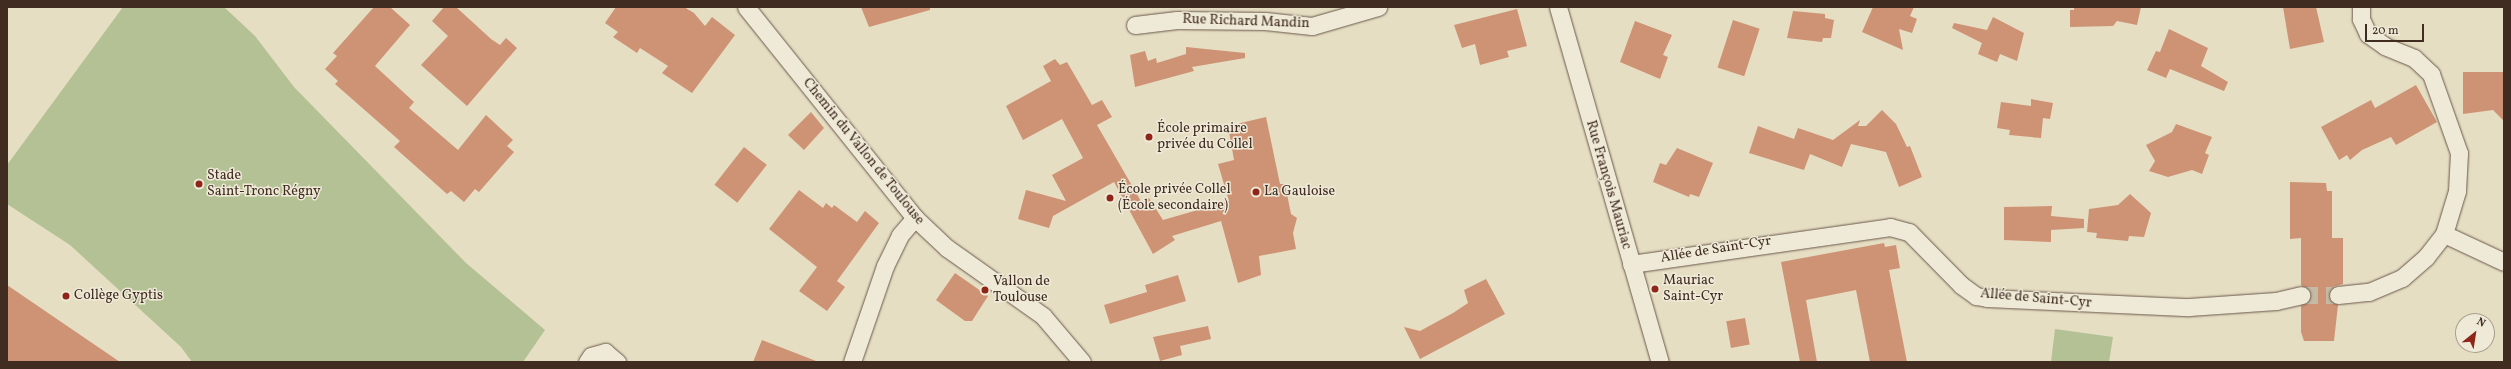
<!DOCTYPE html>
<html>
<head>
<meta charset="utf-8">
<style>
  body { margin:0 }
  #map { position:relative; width:2511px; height:369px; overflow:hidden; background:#e6dec3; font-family:Vollkorn,serif }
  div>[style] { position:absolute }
  .green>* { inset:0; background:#b4c194 }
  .building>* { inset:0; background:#ce9275; transform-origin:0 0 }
  .minor-tunnel>* { height:17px; margin-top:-8.5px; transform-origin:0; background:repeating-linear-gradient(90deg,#c5baa3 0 17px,transparent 0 25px) }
  .roads { filter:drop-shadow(0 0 1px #6a584a) drop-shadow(0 0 1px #6a584a) }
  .minor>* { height:17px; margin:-8.5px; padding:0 8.5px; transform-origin:8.5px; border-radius:8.5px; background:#efead8 }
  .dots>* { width:11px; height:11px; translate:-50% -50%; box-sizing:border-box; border:2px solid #efead8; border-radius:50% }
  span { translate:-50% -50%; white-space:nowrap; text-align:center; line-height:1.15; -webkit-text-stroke:3px #efead8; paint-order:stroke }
  .street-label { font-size:14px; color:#412c22 }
  .poi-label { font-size:14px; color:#412c22 }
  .left { translate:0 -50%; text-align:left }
  .frame { position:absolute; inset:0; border:8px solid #412c22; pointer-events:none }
  .north { position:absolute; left:2455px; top:313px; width:40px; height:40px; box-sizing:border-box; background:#efead8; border:1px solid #a99e8f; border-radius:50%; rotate:30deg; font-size:11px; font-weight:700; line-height:16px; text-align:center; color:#412c22 }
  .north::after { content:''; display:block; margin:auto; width:14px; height:18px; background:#8f2418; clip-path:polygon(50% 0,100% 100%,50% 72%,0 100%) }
  .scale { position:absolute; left:2365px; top:24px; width:59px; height:18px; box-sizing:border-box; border:2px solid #412c22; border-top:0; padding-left:5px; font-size:12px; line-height:14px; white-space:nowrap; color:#412c22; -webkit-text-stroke:3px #efead8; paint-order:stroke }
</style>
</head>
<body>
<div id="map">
  <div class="green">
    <i style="clip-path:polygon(123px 7px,224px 7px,255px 36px,294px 87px,466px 263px,545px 330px,523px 362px,192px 362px,181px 347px,70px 245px,7px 204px,7px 165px)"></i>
    <i style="clip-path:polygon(2055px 329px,2113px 337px,2109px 362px,2051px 362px)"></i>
  </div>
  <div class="building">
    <i style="clip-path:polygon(374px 7px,390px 7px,410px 25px,375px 66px,414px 102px,409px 108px,458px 150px,486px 115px,513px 140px,507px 146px,514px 152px,479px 192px,475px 189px,464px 202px,451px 191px,447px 194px,394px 147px,400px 141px,335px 84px,338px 81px,325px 69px,337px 56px,333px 53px)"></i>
    <i style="clip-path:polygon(444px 7px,456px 7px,491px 39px,500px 45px,506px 38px,517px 48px,467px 106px,421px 65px,448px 36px,432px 21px)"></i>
    <i style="clip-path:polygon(616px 7px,684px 7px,694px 13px,705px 26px,712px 17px,735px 35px,692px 93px,662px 73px,668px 66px,640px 48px,637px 53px,613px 37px,618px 32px,605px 23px)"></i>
    <i style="clip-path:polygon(861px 7px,930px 7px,930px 10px,869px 27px)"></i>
    <i style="clip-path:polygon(1873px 7px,1914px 7px,1910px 16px,1917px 19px,1912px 33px,1899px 29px,1903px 50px,1862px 32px)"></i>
    <i style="clip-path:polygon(2074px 7px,2141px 7px,2137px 25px,2117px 21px,2113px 26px,2070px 27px,2070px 10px,2074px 10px)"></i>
    <i style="clip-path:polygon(2283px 7px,2316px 7px,2324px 42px,2290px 49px)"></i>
    <i style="clip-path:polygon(1517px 9px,1527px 46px,1507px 51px,1509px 57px,1480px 65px,1475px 44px,1462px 48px,1454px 25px)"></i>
    <i style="clip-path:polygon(1793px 11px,1825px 14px,1825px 18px,1834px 20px,1831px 38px,1823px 38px,1822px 42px,1787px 38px)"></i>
    <i style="clip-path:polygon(1993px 17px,2024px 33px,2017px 61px,2000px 54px,1997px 62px,1978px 54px,1982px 43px,1952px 28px,1954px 23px,1987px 30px)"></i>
    <i style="left:1733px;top:20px;width:28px;height:50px;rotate:18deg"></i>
    <i style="clip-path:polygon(1635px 21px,1672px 35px,1663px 55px,1668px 57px,1660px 79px,1620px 62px)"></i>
    <i style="clip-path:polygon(2169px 29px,2208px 48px,2201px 66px,2228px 82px,2224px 91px,2170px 69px,2166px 78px,2147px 70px,2156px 51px,2160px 52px)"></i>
    <i style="clip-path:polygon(1186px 47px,1245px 53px,1245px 58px,1192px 67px,1194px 71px,1135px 87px,1130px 55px,1145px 51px,1148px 61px,1156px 58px,1157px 63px,1186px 54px)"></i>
    <i style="clip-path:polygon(1055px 59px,1060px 65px,1067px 62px,1092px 105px,1102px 100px,1112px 117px,1097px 125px,1142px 203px,1149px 198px,1163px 220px,1229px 201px,1218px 164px,1234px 160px,1228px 126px,1266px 117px,1280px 184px,1285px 184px,1291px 214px,1297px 218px,1293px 233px,1296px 249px,1259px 256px,1261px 275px,1238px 283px,1221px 221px,1172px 236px,1175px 240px,1153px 254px,1114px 182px,1053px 216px,1049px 228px,1018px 219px,1026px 190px,1066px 201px,1052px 175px,1083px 158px,1062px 119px,1023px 140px,1006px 106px,1051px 81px,1043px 66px)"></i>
    <i style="clip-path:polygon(2463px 72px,2504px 72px,2504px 121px,2493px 110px,2463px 114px)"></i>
    <i style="clip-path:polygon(2416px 85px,2437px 122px,2396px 145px,2391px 137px,2362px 150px,2350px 160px,2347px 155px,2339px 160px,2321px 127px,2371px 100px,2375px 108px)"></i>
    <i style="clip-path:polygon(2031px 99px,2053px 103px,2050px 119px,2043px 118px,2041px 138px,2009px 135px,2010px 130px,1997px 128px,2001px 102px,2031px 106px)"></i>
    <i style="clip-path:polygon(1882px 110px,1896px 124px,1907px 147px,1910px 146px,1922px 177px,1899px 187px,1886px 152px,1851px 144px,1842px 167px,1810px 154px,1804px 170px,1749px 153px,1758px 126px,1794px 139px,1798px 128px,1833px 140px,1860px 120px,1858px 126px,1866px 126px)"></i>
    <i style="clip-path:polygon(811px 112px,824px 128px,804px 150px,788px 135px)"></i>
    <i style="clip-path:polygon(2176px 124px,2212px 137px,2205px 153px,2209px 155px,2202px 174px,2192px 170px,2168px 177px,2149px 171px,2155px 161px,2146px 145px,2172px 132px)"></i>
    <i style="left:744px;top:147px;width:29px;height:48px;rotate:38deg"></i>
    <i style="clip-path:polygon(1677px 148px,1713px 163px,1699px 197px,1690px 194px,1689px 197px,1653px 182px,1660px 163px,1666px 165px)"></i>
    <i style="clip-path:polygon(2290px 182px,2326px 183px,2327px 191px,2332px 191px,2332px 238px,2343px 238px,2343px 284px,2332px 287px,2328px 296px,2338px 305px,2334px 341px,2304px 341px,2301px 332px,2301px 305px,2308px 302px,2311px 293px,2301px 285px,2301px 238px,2290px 239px)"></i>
    <i style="clip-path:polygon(799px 190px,823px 208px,826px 203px,832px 208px,834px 205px,857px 222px,865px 211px,879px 223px,837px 281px,845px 287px,827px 311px,799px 291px,817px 267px,769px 229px)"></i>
    <i style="clip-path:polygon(2130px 194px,2151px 213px,2144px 237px,2129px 236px,2128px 241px,2096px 238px,2097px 233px,2087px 232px,2089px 209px,2118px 205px)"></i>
    <i style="clip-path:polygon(2052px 206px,2051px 216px,2084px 219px,2084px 228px,2051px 230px,2051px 242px,2004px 240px,2004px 207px)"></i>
    <i style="clip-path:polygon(1884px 243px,1885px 247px,1896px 245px,1900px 268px,1889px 270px,1907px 362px,1870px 362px,1856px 290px,1806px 300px,1817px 362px,1800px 362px,1781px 262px)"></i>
    <i style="clip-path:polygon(955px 273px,988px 296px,972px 321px,965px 321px,936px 300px)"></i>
    <i style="clip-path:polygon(1178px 275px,1186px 301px,1110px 324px,1104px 305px,1147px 292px,1145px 285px)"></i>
    <i style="clip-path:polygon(1486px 279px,1505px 314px,1420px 359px,1404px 327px,1420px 331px,1453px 313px,1468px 303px,1464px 290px)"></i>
    <i style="clip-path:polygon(7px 285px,120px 362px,7px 362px)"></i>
    <i style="left:1745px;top:318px;width:27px;height:19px;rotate:80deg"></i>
    <i style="clip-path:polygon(1208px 326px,1211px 339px,1180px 346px,1182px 355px,1160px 361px,1153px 337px)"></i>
    <i style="clip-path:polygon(762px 340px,816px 361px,815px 362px,753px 362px)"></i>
  </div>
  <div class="minor-tunnel">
    <i style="left:2301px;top:295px;width:37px"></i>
  </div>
  <div class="roads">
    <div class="minor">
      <i style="left:746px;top:7px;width:270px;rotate:51.3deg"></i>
      <i style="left:915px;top:218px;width:44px;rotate:43.2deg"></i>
      <i style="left:947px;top:248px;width:118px;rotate:35.3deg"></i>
      <i style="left:1043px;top:316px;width:60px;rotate:49.7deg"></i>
      <i style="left:1558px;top:7px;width:369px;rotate:74deg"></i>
      <i style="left:1135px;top:25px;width:42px;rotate:-6.8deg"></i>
      <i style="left:1177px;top:20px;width:88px;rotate:0.7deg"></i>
      <i style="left:1265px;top:21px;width:47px;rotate:6.1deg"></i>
      <i style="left:1312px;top:26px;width:69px;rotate:-16.1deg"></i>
      <i style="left:2444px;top:234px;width:66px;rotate:25deg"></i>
      <i style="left:1631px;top:264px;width:262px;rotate:-8.1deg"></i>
      <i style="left:1890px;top:227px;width:20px;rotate:15deg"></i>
      <i style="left:1909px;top:232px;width:74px;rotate:45.5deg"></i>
      <i style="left:1961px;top:285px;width:19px;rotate:36deg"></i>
      <i style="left:1976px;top:296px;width:11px;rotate:10deg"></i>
      <i style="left:1987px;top:298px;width:202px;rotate:2.6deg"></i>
      <i style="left:2189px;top:307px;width:87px;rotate:-3.9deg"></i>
      <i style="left:2276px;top:301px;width:26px;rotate:-13deg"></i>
      <i style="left:2338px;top:295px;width:31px;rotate:-6deg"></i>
      <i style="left:2369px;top:292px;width:36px;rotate:-23deg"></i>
      <i style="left:2402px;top:278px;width:32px;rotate:-41deg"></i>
      <i style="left:2426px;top:257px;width:29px;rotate:-52deg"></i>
      <i style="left:2444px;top:234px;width:45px;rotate:-73.2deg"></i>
      <i style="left:2457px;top:191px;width:38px;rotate:-87deg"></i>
      <i style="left:2459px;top:153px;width:84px;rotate:-109.5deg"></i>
      <i style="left:2431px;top:74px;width:23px;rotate:-137deg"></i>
      <i style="left:2414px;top:58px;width:31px;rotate:-158deg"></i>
      <i style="left:2385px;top:46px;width:21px;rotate:-145deg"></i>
      <i style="left:2368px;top:34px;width:17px;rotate:-115deg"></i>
      <i style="left:2361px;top:19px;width:12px;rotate:-90deg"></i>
      <i style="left:587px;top:362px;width:7px;rotate:-56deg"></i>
      <i style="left:591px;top:356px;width:15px;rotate:-16deg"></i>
      <i style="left:605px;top:352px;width:16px;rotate:40deg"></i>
      <i style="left:852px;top:362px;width:102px;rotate:-71deg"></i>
      <i style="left:885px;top:266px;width:34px;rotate:-64deg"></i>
      <i style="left:900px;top:235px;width:23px;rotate:-49deg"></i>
    </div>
  </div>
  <div class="dots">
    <i style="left:1149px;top:137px;background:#8f2418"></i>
    <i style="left:199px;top:184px;background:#8f2418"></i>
    <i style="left:1256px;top:192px;background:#8f2418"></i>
    <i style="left:1110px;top:198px;background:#8f2418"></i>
    <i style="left:1655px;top:289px;background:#8f2418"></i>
    <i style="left:985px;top:290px;background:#8f2418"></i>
    <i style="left:66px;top:296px;background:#8f2418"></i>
  </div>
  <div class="street-label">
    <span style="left:1246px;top:22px;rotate:2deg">Rue Richard Mandin</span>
    <span style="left:863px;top:152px;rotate:51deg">Chemin du Vallon de Toulouse</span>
    <span style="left:1608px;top:185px;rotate:74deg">Rue François Mauriac</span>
    <span style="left:1716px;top:250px;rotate:-9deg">Allée de Saint-Cyr</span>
    <span style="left:2036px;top:299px;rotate:5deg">Allée de Saint-Cyr</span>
  </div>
  <div class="poi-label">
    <span class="left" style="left:1157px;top:137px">École primaire<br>privée du Collel</span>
    <span class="left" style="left:207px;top:184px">Stade<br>Saint-Tronc Régny</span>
    <span class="left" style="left:1118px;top:198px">École privée Collel<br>(École secondaire)</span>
    <span class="left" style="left:1264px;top:192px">La Gauloise</span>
    <span class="left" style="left:1663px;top:289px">Mauriac<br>Saint-Cyr</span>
    <span class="left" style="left:993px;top:290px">Vallon de<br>Toulouse</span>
    <span class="left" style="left:74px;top:296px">Collège Gyptis</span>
  </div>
  <div class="frame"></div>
  <div class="north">N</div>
  <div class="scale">20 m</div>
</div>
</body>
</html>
